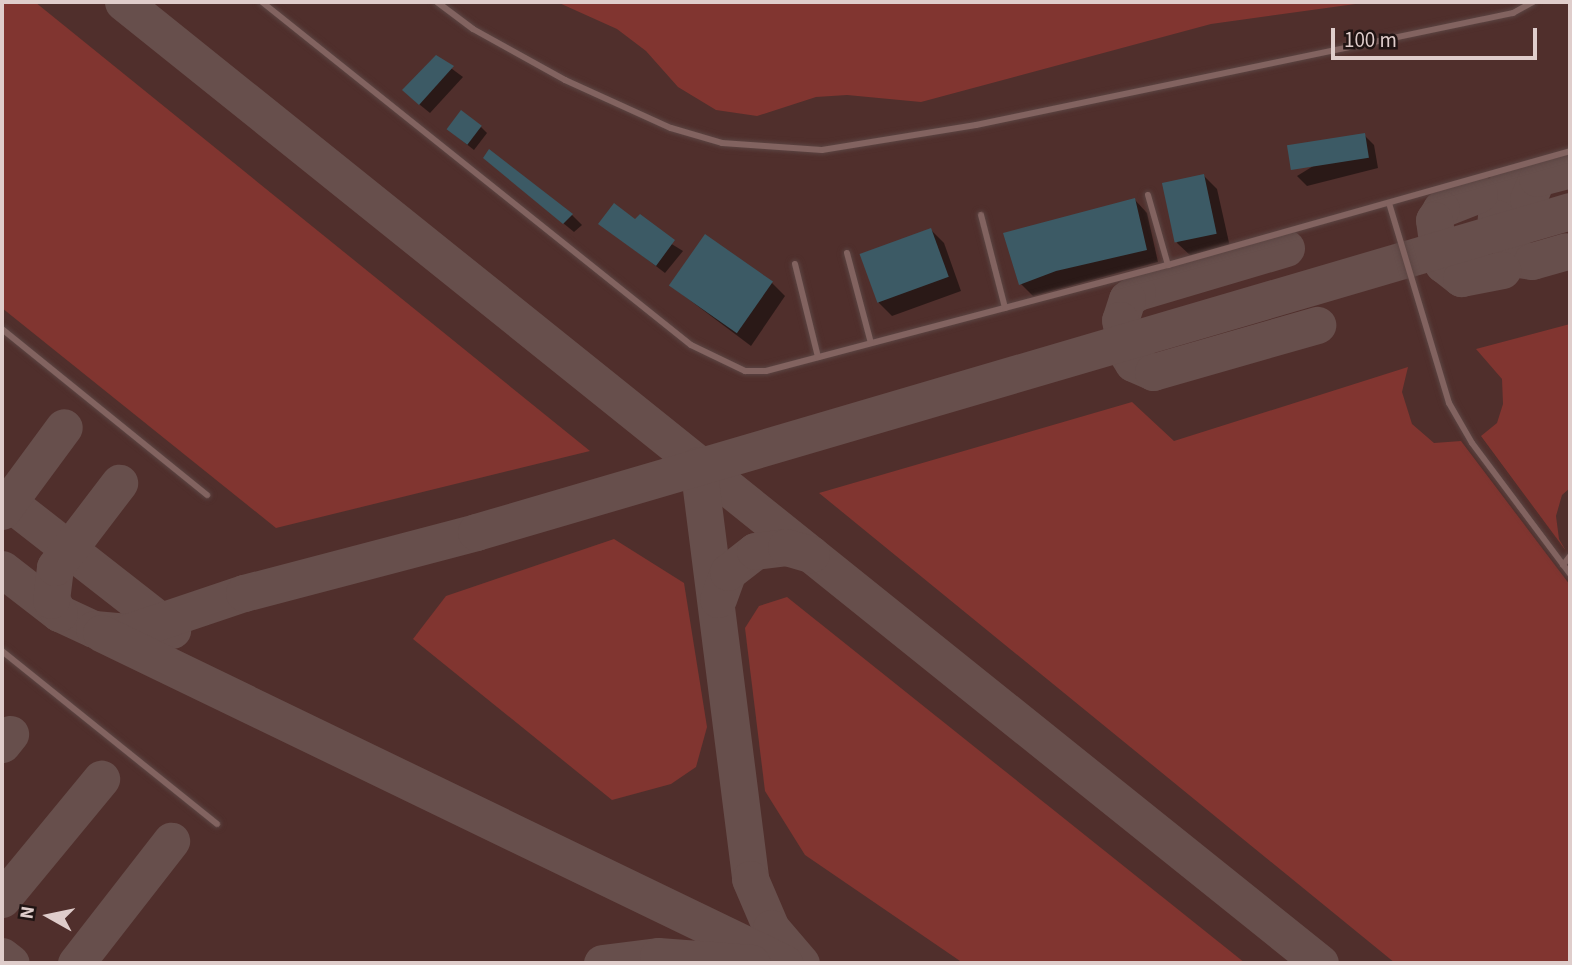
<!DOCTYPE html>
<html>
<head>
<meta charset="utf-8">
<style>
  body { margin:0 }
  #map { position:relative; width:1572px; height:965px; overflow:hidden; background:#422825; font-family:"Source Sans 3",sans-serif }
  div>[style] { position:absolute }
  .built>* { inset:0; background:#502f2c; transform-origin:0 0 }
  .green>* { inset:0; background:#813530 }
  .shadow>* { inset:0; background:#0007 }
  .taxiway>* { height:37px; margin:-18.5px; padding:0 18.5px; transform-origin:18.5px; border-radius:18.5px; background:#674f4c }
  .building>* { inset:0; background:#3c5a65; transform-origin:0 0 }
  .roads { filter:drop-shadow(0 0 2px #5b4543) drop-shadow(0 0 2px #5b4543) }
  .service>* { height:6px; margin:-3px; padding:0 3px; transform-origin:3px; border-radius:3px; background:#826360 }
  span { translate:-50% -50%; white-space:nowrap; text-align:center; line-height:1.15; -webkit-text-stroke:7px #201413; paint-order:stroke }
  .frame { position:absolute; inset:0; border:4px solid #dfcdcb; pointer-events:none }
  .north { position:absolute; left:14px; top:881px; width:70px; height:70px; -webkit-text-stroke:5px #201413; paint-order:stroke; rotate:279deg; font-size:19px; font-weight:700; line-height:28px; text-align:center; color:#dfcdcb }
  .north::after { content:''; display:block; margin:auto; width:24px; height:32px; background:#dfcdcb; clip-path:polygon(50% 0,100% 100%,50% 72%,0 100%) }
  .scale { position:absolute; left:1331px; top:28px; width:206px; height:32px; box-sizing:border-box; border:4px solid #dfcdcb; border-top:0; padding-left:9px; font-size:21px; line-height:24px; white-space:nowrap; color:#dfcdcb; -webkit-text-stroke:5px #201413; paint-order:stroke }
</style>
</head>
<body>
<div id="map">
  <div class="built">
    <i style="left:2px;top:2px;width:1568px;height:961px"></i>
  </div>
  <div class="green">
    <i style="clip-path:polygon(2px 2px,35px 2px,590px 451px,276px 528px,2px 308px)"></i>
    <i style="clip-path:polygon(557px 2px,1370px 2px,1211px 24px,921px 102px,847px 95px,816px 97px,757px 116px,716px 110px,678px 87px,646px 51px,617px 29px)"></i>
    <i style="clip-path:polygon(1570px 324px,1570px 488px,1562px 495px,1556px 516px,1559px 539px,1566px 551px,1481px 436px,1497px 423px,1503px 404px,1502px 379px,1476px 349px)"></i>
    <i style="clip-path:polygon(1408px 367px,1402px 392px,1412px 424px,1434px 443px,1461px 441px,1570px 585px,1570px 963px,1395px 963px,819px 493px,1132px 402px,1174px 441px)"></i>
    <i style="clip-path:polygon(614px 539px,684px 583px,707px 727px,696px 767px,671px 784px,612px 800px,413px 639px,446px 596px)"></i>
    <i style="clip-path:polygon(787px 597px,1245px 963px,963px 963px,805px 855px,765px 791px,745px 628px,759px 606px)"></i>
  </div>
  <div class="shadow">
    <i style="clip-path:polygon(436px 57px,463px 77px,430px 113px,414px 100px)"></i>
    <i style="clip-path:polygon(481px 127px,487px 133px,474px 150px,455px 135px)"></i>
    <i style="clip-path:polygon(1364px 135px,1374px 145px,1378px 168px,1307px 186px,1297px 176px)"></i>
    <i style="clip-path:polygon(490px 152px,572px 215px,582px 225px,574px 232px,495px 167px)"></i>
    <i style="clip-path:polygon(1204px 176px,1217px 189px,1230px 247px,1191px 256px,1177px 243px)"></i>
    <i style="clip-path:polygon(1135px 200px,1147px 213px,1158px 262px,1033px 296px,1021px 284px)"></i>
    <i style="clip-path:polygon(636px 222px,683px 251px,665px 273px,601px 224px)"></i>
    <i style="clip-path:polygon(931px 230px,944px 243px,961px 291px,892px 316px,879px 303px,862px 255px)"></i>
    <i style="clip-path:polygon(772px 283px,785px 296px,751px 346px,671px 286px)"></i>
  </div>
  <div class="taxiway">
    <i style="left:123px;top:2px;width:1535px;rotate:38.76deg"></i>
    <i style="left:1537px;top:178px;width:37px;rotate:160deg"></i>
    <i style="left:1502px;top:191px;width:28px;rotate:103deg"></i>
    <i style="left:1496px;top:218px;width:14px;rotate:73deg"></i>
    <i style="left:1500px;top:231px;width:33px;rotate:57deg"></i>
    <i style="left:1518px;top:259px;width:14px;rotate:8deg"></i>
    <i style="left:1532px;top:261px;width:35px;rotate:-16deg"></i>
    <i style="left:1479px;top:194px;width:41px;rotate:158.5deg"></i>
    <i style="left:1441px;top:209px;width:13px;rotate:122deg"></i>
    <i style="left:1434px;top:220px;width:29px;rotate:82deg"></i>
    <i style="left:1438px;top:249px;width:16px;rotate:72deg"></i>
    <i style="left:1443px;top:264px;width:23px;rotate:38deg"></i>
    <i style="left:1461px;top:278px;width:42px;rotate:-11deg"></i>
    <i style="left:1528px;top:199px;width:23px;rotate:-67deg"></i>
    <i style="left:1537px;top:178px;width:34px;rotate:-15deg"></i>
    <i style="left:1286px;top:248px;width:155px;rotate:163.5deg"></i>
    <i style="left:1137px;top:292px;width:12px;rotate:145deg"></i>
    <i style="left:1127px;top:299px;width:22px;rotate:108deg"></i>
    <i style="left:1120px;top:320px;width:33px;rotate:79deg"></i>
    <i style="left:1126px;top:352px;width:13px;rotate:58deg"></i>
    <i style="left:1133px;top:363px;width:22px;rotate:24deg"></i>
    <i style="left:1153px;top:372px;width:171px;rotate:-16deg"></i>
    <i style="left:698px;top:465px;width:417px;rotate:82.8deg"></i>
    <i style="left:750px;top:879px;width:53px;rotate:66.8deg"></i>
    <i style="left:771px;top:928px;width:46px;rotate:49.4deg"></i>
    <i style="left:2px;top:497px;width:216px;rotate:38deg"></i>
    <i style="left:2px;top:511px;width:104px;rotate:-53.6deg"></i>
    <i style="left:2px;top:569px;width:72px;rotate:37.7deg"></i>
    <i style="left:59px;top:613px;width:38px;rotate:25deg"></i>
    <i style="left:94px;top:629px;width:34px;rotate:5deg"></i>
    <i style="left:128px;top:632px;width:122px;rotate:-18.6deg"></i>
    <i style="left:244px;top:593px;width:240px;rotate:-14.7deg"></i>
    <i style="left:476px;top:532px;width:1140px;rotate:-16.35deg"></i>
    <i style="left:718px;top:599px;width:29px;rotate:-70deg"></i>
    <i style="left:728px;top:572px;width:34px;rotate:-38deg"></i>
    <i style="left:755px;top:551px;width:31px;rotate:-7deg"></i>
    <i style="left:786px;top:547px;width:26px;rotate:16deg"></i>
    <i style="left:59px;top:613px;width:15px;rotate:-122deg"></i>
    <i style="left:51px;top:600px;width:33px;rotate:-83deg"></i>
    <i style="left:55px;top:567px;width:106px;rotate:-52.7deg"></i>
    <i style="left:101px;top:633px;width:759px;rotate:25.79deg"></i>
    <i style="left:2px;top:744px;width:13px;rotate:-51deg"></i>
    <i style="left:2px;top:899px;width:156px;rotate:-50.5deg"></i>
    <i style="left:2px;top:956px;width:11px;rotate:38deg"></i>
    <i style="left:76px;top:963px;width:155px;rotate:-52.1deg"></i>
    <i style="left:602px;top:963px;width:56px;rotate:-7.1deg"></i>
    <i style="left:658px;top:956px;width:94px;rotate:4.3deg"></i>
  </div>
  <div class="building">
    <i style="clip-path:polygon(436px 55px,454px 66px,419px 105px,402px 90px)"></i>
    <i style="left:461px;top:110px;width:26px;height:24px;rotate:37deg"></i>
    <i style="left:1365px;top:133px;width:25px;height:79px;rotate:81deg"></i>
    <i style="clip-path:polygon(489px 149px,573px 214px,563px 224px,483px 158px)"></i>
    <i style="left:1204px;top:174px;width:61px;height:43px;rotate:78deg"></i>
    <i style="clip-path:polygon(1135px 198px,1147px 250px,1056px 271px,1019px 285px,1003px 233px)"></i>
    <i style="clip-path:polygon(614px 203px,635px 219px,640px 214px,675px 240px,656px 266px,598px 224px)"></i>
    <i style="left:931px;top:228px;width:52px;height:76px;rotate:70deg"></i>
    <i style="left:705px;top:234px;width:83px;height:63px;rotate:35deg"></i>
  </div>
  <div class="roads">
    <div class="service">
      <i style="left:262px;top:2px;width:549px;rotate:38.64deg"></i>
      <i style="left:691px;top:345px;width:60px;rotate:25.7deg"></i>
      <i style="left:745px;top:371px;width:21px"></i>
      <i style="left:766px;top:371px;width:416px;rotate:-14.8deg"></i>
      <i style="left:1168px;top:265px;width:418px;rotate:-15.8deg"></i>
      <i style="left:437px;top:2px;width:45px;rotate:36.9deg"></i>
      <i style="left:473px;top:29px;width:105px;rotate:29deg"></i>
      <i style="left:565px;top:80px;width:116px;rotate:24.4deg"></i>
      <i style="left:671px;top:128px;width:53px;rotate:16.4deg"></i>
      <i style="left:722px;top:143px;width:100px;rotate:4deg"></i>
      <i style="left:822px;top:150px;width:156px;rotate:-9.2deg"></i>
      <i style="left:976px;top:125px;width:549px;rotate:-11.78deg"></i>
      <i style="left:1513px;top:13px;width:23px;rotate:-29deg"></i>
      <i style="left:1148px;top:195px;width:73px;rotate:74.1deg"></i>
      <i style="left:1389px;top:203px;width:209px;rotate:73.3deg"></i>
      <i style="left:1449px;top:403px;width:46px;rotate:60.1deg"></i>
      <i style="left:1472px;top:443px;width:164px;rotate:53.2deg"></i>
      <i style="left:981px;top:215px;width:96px;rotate:75.5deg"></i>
      <i style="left:847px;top:253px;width:93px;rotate:75.1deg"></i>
      <i style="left:795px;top:264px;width:96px;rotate:76.1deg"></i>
      <i style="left:2px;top:329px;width:264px;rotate:39deg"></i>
      <i style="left:1563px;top:565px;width:11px;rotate:-52deg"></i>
      <i style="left:2px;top:651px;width:276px;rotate:38.8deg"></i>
    </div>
  </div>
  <div class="frame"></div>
  <div class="north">N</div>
  <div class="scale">100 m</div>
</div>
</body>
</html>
